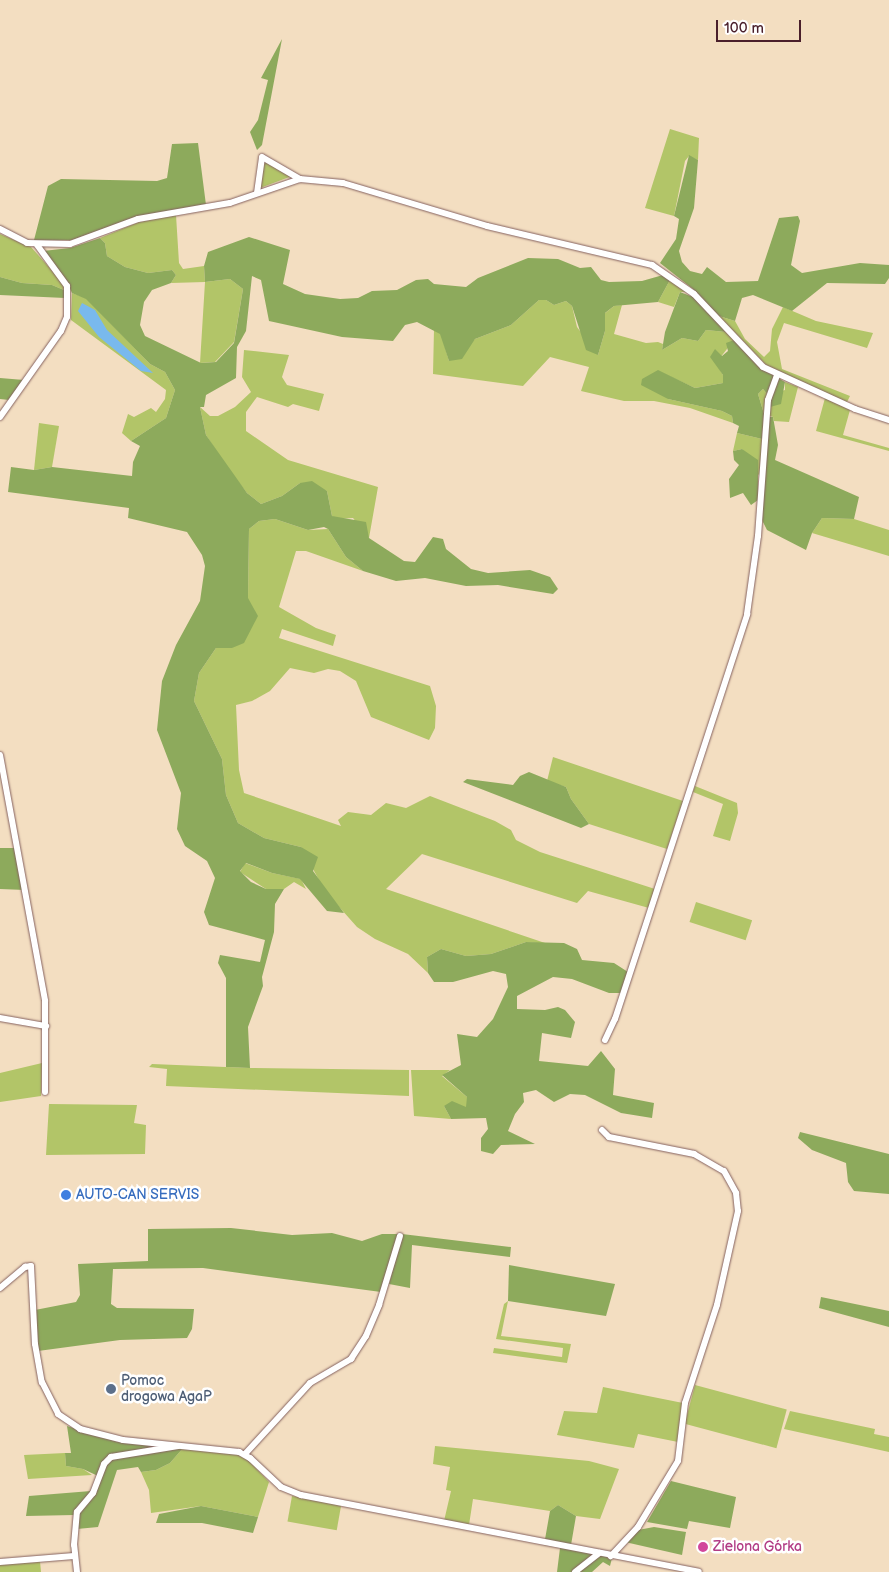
<!DOCTYPE html>
<html>
<head>
<meta charset="utf-8">
<style>
  body { margin:0 }
  #map { position:relative; width:889px; height:1572px; overflow:hidden; background:#f3dec1; font-family:"Balsamiq Sans",sans-serif }
  div>[style] { position:absolute }
  .green>* { inset:0; background:#b2c568; transform-origin:0 0 }
  .forest>* { inset:0; background:#8daa5c }
  .water>* { inset:0; background:#79b9ed }
  .roads { filter:drop-shadow(0 0 1px #856260) drop-shadow(0 0 1px #856260) }
  .minor>* { height:6px; margin:-3px; padding:0 3px; transform-origin:3px; border-radius:3px; background:#fff }
  .dots>* { width:14px; height:14px; translate:-50% -50%; box-sizing:border-box; border:2px solid #fff; border-radius:50% }
  span { translate:-50% -50%; white-space:nowrap; text-align:center; line-height:1.15; -webkit-text-stroke:5px #fff; paint-order:stroke }
  .shop-label { font-size:14px; color:#366cbe }
  .left { translate:0 -50%; text-align:left }
  .service-label { font-size:14px; color:#4e5e75 }
  .hotel-label { font-size:14px; color:#b23c85 }
  .scale { position:absolute; left:716px; top:20px; width:85px; height:22px; box-sizing:border-box; border:2px solid #4a1f2b; border-top:0; padding-left:6px; font-size:15px; line-height:18px; white-space:nowrap; color:#4a1f2b; -webkit-text-stroke:4px #fff; paint-order:stroke }
</style>
</head>
<body>
<div id="map">
  <div class="green">
    <i style="clip-path:polygon(670px 129px,699px 138px,698px 160px,689px 156px,685px 161px,674px 216px,645px 208px)"></i>
    <i style="clip-path:polygon(264px 161px,292px 176px,260px 188px)"></i>
    <i style="clip-path:polygon(176px 215px,179px 263px,183px 269px,204px 266px,205px 282px,230px 279px,243px 289px,234px 342px,215px 362px,200px 363px,205px 282px,171px 283px,176px 275px,172px 270px,148px 273px,125px 267px,107px 256px,105px 243px,100px 238px,139px 222px)"></i>
    <i style="clip-path:polygon(0 234px,31px 247px,63px 283px,64px 290px,52px 285px,22px 283px,0 277px)"></i>
    <i style="clip-path:polygon(671px 278px,687px 292px,680px 292px,674px 307px,658px 302px)"></i>
    <i style="clip-path:polygon(72px 293px,86px 298px,150px 364px,165px 372px,175px 390px,166px 418px,131px 441px,122px 433px,128px 414px,134px 417px,151px 408px,156px 412px,165px 399px,166px 390px,71px 320px)"></i>
    <i style="clip-path:polygon(539px 300px,546px 300px,554px 305px,566px 301px,572px 306px,577px 327px,598px 355px,605px 331px,604px 314px,614px 306px,622px 305px,614px 334px,646px 343px,658px 342px,663px 344px,662px 350px,682px 338px,698px 341px,706px 330px,726px 332px,734px 340px,716px 363px,723px 375px,723px 383px,695px 388px,658px 371px,668px 399px,722px 411px,732px 416px,733px 423px,690px 408px,654px 401px,624px 401px,581px 391px,589px 367px,550px 357px,523px 386px,433px 374px,434px 329px,441px 334px,449px 361px,475px 339px,511px 325px)"></i>
    <i style="clip-path:polygon(783px 307px,816px 321px,873px 333px,867px 348px,784px 323px,777px 342px,782px 369px,850px 396px,847px 402px,769px 368px,719px 316px,735px 321px,745px 339px,764px 357px,770px 351px,772px 329px)"></i>
    <i style="clip-path:polygon(244px 350px,289px 355px,282px 377px,287px 385px,324px 394px,319px 411px,293px 404px,288px 407px,257px 397px,246px 412px,246px 431px,288px 460px,378px 487px,369px 538px,353px 518px,336px 519px,332px 516px,327px 491px,300px 483px,282px 496px,261px 504px,247px 493px,226px 466px,206px 435px,200px 407px,210px 416px,218px 416px,235px 407px,251px 392px,242px 377px)"></i>
    <i style="clip-path:polygon(785px 382px,798px 387px,789px 422px,774px 421px,773px 417px,764px 414px,758px 394px,763px 389px,768px 395px,785px 390px)"></i>
    <i style="clip-path:polygon(825px 398px,850px 410px,843px 435px,889px 448px,889px 451px,816px 431px)"></i>
    <i style="clip-path:polygon(39px 423px,59px 426px,52px 467px,34px 470px)"></i>
    <i style="clip-path:polygon(737px 433px,762px 439px,760px 477px,742px 449px,733px 451px)"></i>
    <i style="clip-path:polygon(822px 518px,854px 519px,889px 530px,889px 556px,812px 533px)"></i>
    <i style="clip-path:polygon(275px 519px,308px 530px,328px 529px,346px 557px,363px 571px,306px 551px,296px 551px,279px 607px,316px 628px,336px 635px,333px 646px,282px 629px,279px 638px,430px 686px,436px 706px,435px 728px,429px 740px,371px 717px,356px 681px,340px 671px,328px 669px,314px 673px,290px 668px,270px 691px,252px 701px,236px 705px,239px 770px,244px 793px,341px 826px,338px 820px,348px 812px,371px 815px,386px 803px,406px 808px,430px 796px,495px 821px,511px 830px,516px 840px,540px 852px,655px 889px,649px 908px,588px 891px,577px 903px,422px 854px,386px 889px,548px 944px,526px 942px,491px 954px,466px 956px,441px 949px,427px 957px,428px 973px,408px 954px,375px 939px,357px 927px,325px 891px,301px 847px,264px 838px,238px 823px,226px 795px,222px 759px,194px 701px,199px 673px,216px 648px,232px 648px,248px 598px,249px 529px,259px 521px)"></i>
    <i style="clip-path:polygon(553px 757px,683px 801px,667px 849px,589px 824px,571px 799px,566px 787px,547px 781px)"></i>
    <i style="clip-path:polygon(695px 786px,737px 803px,738px 813px,730px 841px,713px 836px,723px 804px,693px 792px)"></i>
    <i style="clip-path:polygon(245px 863px,272px 873px,301px 879px,306px 889px,294px 882px,284px 889px,266px 889px,240px 872px)"></i>
    <i style="left:696px;top:902px;width:59px;height:21px;rotate:18deg"></i>
    <i style="clip-path:polygon(42px 1063px,41px 1096px,0 1102px,0 1073px)"></i>
    <i style="clip-path:polygon(152px 1064px,250px 1068px,409px 1070px,409px 1096px,166px 1086px,167px 1069px,149px 1067px)"></i>
    <i style="clip-path:polygon(411px 1070px,450px 1070px,442px 1076px,467px 1097px,467px 1108px,444px 1106px,451px 1119px,414px 1116px)"></i>
    <i style="clip-path:polygon(49px 1104px,137px 1105px,134px 1123px,146px 1125px,145px 1154px,46px 1155px)"></i>
    <i style="clip-path:polygon(508px 1301px,501px 1336px,571px 1344px,567px 1363px,493px 1353px,494px 1348px,562px 1357px,563px 1348px,496px 1339px,504px 1304px)"></i>
    <i style="left:695px;top:1385px;width:95px;height:40px;rotate:15deg"></i>
    <i style="clip-path:polygon(603px 1387px,683px 1403px,678px 1442px,638px 1434px,634px 1448px,557px 1435px,564px 1411px,597px 1413px)"></i>
    <i style="clip-path:polygon(790px 1411px,875px 1429px,874px 1434px,889px 1437px,889px 1452px,784px 1429px)"></i>
    <i style="clip-path:polygon(435px 1446px,589px 1461px,619px 1469px,600px 1519px,576px 1516px,558px 1505px,550px 1511px,473px 1499px,469px 1525px,444px 1521px,451px 1491px,446px 1490px,450px 1467px,433px 1464px)"></i>
    <i style="clip-path:polygon(184px 1447px,242px 1455px,249px 1461px,269px 1482px,258px 1517px,201px 1506px,151px 1513px,149px 1490px,141px 1472px,156px 1470px,170px 1463px)"></i>
    <i style="clip-path:polygon(65px 1453px,66px 1466px,83px 1469px,92px 1475px,28px 1479px,24px 1455px)"></i>
    <i style="left:292px;top:1496px;width:50px;height:26px;rotate:10deg"></i>
    <i style="clip-path:polygon(40px 1561px,41px 1572px,0 1572px,0 1564px)"></i>
  </div>
  <div class="forest">
    <i style="clip-path:polygon(282px 39px,262px 145px,257px 150px,250px 132px,258px 120px,268px 80px,261px 78px)"></i>
    <i style="clip-path:polygon(198px 143px,206px 205px,139px 217px,72px 240px,34px 240px,48px 186px,61px 179px,157px 181px,167px 178px,172px 144px)"></i>
    <i style="clip-path:polygon(689px 155px,698px 160px,694px 208px,679px 251px,682px 262px,690px 271px,702px 274px,707px 267px,726px 282px,758px 281px,779px 218px,798px 216px,800px 221px,791px 265px,802px 273px,860px 263px,889px 265px,889px 278px,885px 284px,827px 283px,792px 311px,753px 295px,742px 298px,735px 321px,719px 316px,693px 289px,660px 263px,676px 239px,679px 219px,674px 216px)"></i>
    <i style="clip-path:polygon(249px 237px,290px 250px,283px 284px,305px 294px,340px 299px,358px 298px,372px 291px,397px 290px,416px 280px,428px 279px,434px 284px,466px 287px,478px 278px,528px 258px,558px 259px,580px 268px,591px 267px,601px 280px,609px 282px,642px 281px,663px 275px,671px 278px,658px 302px,614px 306px,605px 313px,605px 331px,598px 355px,586px 350px,572px 306px,566px 301px,554px 305px,546px 300px,539px 300px,511px 325px,475px 339px,462px 359px,449px 361px,440px 334px,417px 322px,405px 325px,393px 341px,342px 337px,269px 321px,261px 280px,252px 276px,246px 331px,237px 347px,236px 378px,206px 395px,204px 407px,200px 407px,206px 435px,247px 493px,261px 504px,282px 496px,300px 483px,312px 481px,327px 491px,332px 516px,366px 522px,369px 538px,404px 561px,415px 562px,433px 537px,443px 539px,446px 549px,471px 569px,488px 573px,530px 570px,550px 577px,558px 589px,553px 594px,498px 585px,466px 586px,425px 578px,396px 581px,363px 571px,346px 557px,328px 529px,324px 527px,308px 530px,275px 519px,259px 521px,249px 529px,248px 598px,258px 616px,244px 643px,232px 648px,216px 648px,199px 673px,194px 701px,222px 759px,226px 795px,238px 823px,264px 838px,301px 847px,318px 857px,313px 871px,344px 913px,327px 911px,300px 879px,272px 873px,246px 863px,240px 871px,251px 882px,266px 889px,284px 889px,275px 904px,274px 932px,262px 977px,263px 986px,248px 1027px,250px 1068px,226px 1067px,226px 978px,218px 963px,220px 955px,260px 962px,265px 940px,209px 925px,204px 912px,215px 878px,207px 861px,185px 846px,177px 829px,181px 793px,157px 730px,162px 681px,176px 645px,200px 601px,205px 566px,202px 555px,187px 532px,128px 518px,129px 508px,8px 492px,11px 467px,34px 470px,52px 467px,132px 476px,133px 462px,140px 446px,131px 441px,166px 418px,175px 390px,165px 372px,150px 364px,86px 299px,72px 293px,65px 278px,43px 251px,70px 248px,100px 238px,105px 243px,107px 256px,125px 267px,148px 273px,172px 270px,176px 275px,171px 283px,152px 290px,144px 302px,140px 325px,145px 336px,201px 363px,216px 362px,234px 343px,243px 289px,230px 279px,205px 282px,204px 266px,208px 252px)"></i>
    <i style="clip-path:polygon(0 277px,22px 283px,52px 285px,64px 290px,65px 298px,0 295px)"></i>
    <i style="clip-path:polygon(680px 292px,693px 297px,726px 332px,706px 330px,698px 341px,682px 338px,662px 350px,665px 332px)"></i>
    <i style="clip-path:polygon(734px 340px,759px 367px,785px 382px,781px 404px,770px 407px,768px 395px,763px 389px,758px 394px,764px 414px,762px 439px,737px 433px,739px 426px,733px 423px,732px 416px,722px 411px,668px 399px,641px 385px,642px 379px,658px 370px,695px 388px,723px 383px,723px 375px,710px 357px,715px 349px,722px 356px,728px 351px,726px 343px)"></i>
    <i style="clip-path:polygon(0 378px,24px 380px,9px 400px,0 399px)"></i>
    <i style="clip-path:polygon(768px 417px,773px 417px,778px 445px,775px 460px,859px 497px,854px 519px,822px 518px,812px 533px,806px 550px,767px 530px,762px 520px)"></i>
    <i style="clip-path:polygon(742px 449px,758px 460px,758px 500px,751px 505px,743px 493px,730px 498px,729px 479px,739px 465px,734px 460px,733px 451px)"></i>
    <i style="clip-path:polygon(529px 772px,566px 787px,571px 799px,589px 824px,581px 828px,463px 782px,467px 779px,513px 785px,520px 776px)"></i>
    <i style="clip-path:polygon(0 848px,15px 848px,25px 890px,0 889px)"></i>
    <i style="clip-path:polygon(526px 942px,564px 943px,577px 949px,582px 960px,614px 963px,628px 972px,621px 993px,609px 993px,572px 979px,553px 977px,517px 996px,517px 1009px,545px 1010px,558px 1007px,565px 1010px,575px 1022px,571px 1038px,542px 1033px,539px 1061px,588px 1066px,601px 1051px,615px 1069px,613px 1095px,654px 1103px,652px 1118px,621px 1113px,585px 1095px,570px 1094px,554px 1102px,536px 1090px,523px 1093px,524px 1102px,515px 1114px,508px 1131px,535px 1144px,501px 1145px,493px 1154px,481px 1151px,481px 1138px,488px 1129px,486px 1118px,451px 1119px,444px 1106px,452px 1101px,466px 1107px,467px 1097px,442px 1075px,461px 1065px,457px 1034px,477px 1037px,493px 1019px,508px 987px,506px 974px,493px 971px,453px 982px,434px 982px,428px 973px,427px 957px,441px 949px,466px 956px,491px 954px)"></i>
    <i style="clip-path:polygon(800px 1132px,889px 1154px,889px 1194px,854px 1191px,848px 1182px,846px 1163px,812px 1150px,798px 1138px)"></i>
    <i style="clip-path:polygon(231px 1228px,292px 1235px,332px 1233px,362px 1241px,382px 1234px,399px 1234px,381px 1292px,203px 1268px,113px 1269px,111px 1304px,117px 1308px,194px 1309px,192px 1329px,187px 1338px,120px 1340px,38px 1351px,35px 1310px,76px 1302px,80px 1295px,78px 1264px,148px 1261px,148px 1229px)"></i>
    <i style="clip-path:polygon(402px 1234px,511px 1247px,510px 1257px,412px 1245px,410px 1288px,389px 1284px)"></i>
    <i style="clip-path:polygon(509px 1265px,615px 1284px,606px 1316px,508px 1301px)"></i>
    <i style="clip-path:polygon(821px 1297px,889px 1311px,889px 1327px,819px 1308px)"></i>
    <i style="clip-path:polygon(67px 1426px,118px 1442px,184px 1447px,170px 1463px,156px 1470px,141px 1472px,138px 1467px,117px 1470px,98px 1527px,77px 1529px,79px 1514px,98px 1476px,83px 1469px,66px 1466px,65px 1453px,71px 1453px)"></i>
    <i style="clip-path:polygon(671px 1481px,736px 1497px,730px 1528px,689px 1521px,687px 1529px,647px 1522px)"></i>
    <i style="clip-path:polygon(91px 1491px,74px 1515px,26px 1516px,29px 1496px)"></i>
    <i style="clip-path:polygon(558px 1505px,576px 1516px,571px 1545px,594px 1555px,572px 1572px,557px 1572px,560px 1548px,544px 1545px,550px 1511px)"></i>
    <i style="clip-path:polygon(201px 1506px,258px 1517px,253px 1533px,202px 1523px,156px 1523px,159px 1514px)"></i>
    <i style="clip-path:polygon(654px 1527px,686px 1532px,682px 1555px,625px 1542px,638px 1530px)"></i>
    <i style="clip-path:polygon(600px 1555px,612px 1558px,610px 1566px,603px 1562px,592px 1572px,578px 1572px)"></i>
  </div>
  <div class="water">
    <i style="clip-path:polygon(82px 303px,95px 310px,107px 330px,153px 373px,141px 371px,99px 337px,78px 311px)"></i>
  </div>
  <div class="roads">
    <div class="minor">
      <i style="left:257px;top:193px;width:36px;rotate:-82deg"></i>
      <i style="left:262px;top:157px;width:44px;rotate:30.1deg"></i>
      <i style="left:0;top:229px;width:30px;rotate:27deg"></i>
      <i style="left:27px;top:243px;width:43px;rotate:1.3deg"></i>
      <i style="left:70px;top:244px;width:72px;rotate:-20.2deg"></i>
      <i style="left:138px;top:219px;width:93px;rotate:-9.9deg"></i>
      <i style="left:230px;top:203px;width:74px;rotate:-18.9deg"></i>
      <i style="left:300px;top:179px;width:43px;rotate:5.3deg"></i>
      <i style="left:343px;top:183px;width:150px;rotate:16.6deg"></i>
      <i style="left:487px;top:226px;width:170px;rotate:13.3deg"></i>
      <i style="left:652px;top:265px;width:51px;rotate:34.6deg"></i>
      <i style="left:694px;top:294px;width:100px;rotate:46.6deg"></i>
      <i style="left:763px;top:367px;width:101px;rotate:24.5deg"></i>
      <i style="left:855px;top:409px;width:36px;rotate:18deg"></i>
      <i style="left:0;top:417px;width:105px;rotate:-54.7deg"></i>
      <i style="left:61px;top:331px;width:15px;rotate:-67deg"></i>
      <i style="left:67px;top:317px;width:31px;rotate:-90deg"></i>
      <i style="left:67px;top:286px;width:51px;rotate:-126.2deg"></i>
      <i style="left:0;top:755px;width:250px;rotate:79.6deg"></i>
      <i style="left:45px;top:1001px;width:91px;rotate:90deg"></i>
      <i style="left:0;top:1018px;width:47px;rotate:9.9deg"></i>
      <i style="left:605px;top:1040px;width:23px;rotate:-65deg"></i>
      <i style="left:615px;top:1019px;width:426px;rotate:-71.9deg"></i>
      <i style="left:747px;top:614px;width:79px;rotate:-82deg"></i>
      <i style="left:758px;top:536px;width:136px;rotate:-85.8deg"></i>
      <i style="left:768px;top:400px;width:27px;rotate:-70deg"></i>
      <i style="left:602px;top:1130px;width:10px;rotate:45deg"></i>
      <i style="left:609px;top:1137px;width:87px;rotate:11.3deg"></i>
      <i style="left:694px;top:1154px;width:34px;rotate:30deg"></i>
      <i style="left:724px;top:1171px;width:25px;rotate:61deg"></i>
      <i style="left:736px;top:1193px;width:18px;rotate:84deg"></i>
      <i style="left:738px;top:1211px;width:96px;rotate:102.6deg"></i>
      <i style="left:717px;top:1305px;width:103px;rotate:108.1deg"></i>
      <i style="left:685px;top:1403px;width:58px;rotate:96.9deg"></i>
      <i style="left:678px;top:1461px;width:77px;rotate:121.2deg"></i>
      <i style="left:638px;top:1527px;width:40px;rotate:133deg"></i>
      <i style="left:0;top:1288px;width:33px;rotate:-40deg"></i>
      <i style="left:25px;top:1267px;width:6px;rotate:-9deg"></i>
      <i style="left:31px;top:1266px;width:78px;rotate:87.1deg"></i>
      <i style="left:35px;top:1344px;width:39px;rotate:80deg"></i>
      <i style="left:42px;top:1382px;width:36px;rotate:63deg"></i>
      <i style="left:58px;top:1414px;width:27px;rotate:34deg"></i>
      <i style="left:80px;top:1429px;width:44px;rotate:14.3deg"></i>
      <i style="left:123px;top:1440px;width:117px;rotate:5.9deg"></i>
      <i style="left:239px;top:1452px;width:13px;rotate:29deg"></i>
      <i style="left:250px;top:1458px;width:42px;rotate:43.1deg"></i>
      <i style="left:281px;top:1487px;width:22px;rotate:22deg"></i>
      <i style="left:301px;top:1495px;width:405px;rotate:10.9deg"></i>
      <i style="left:245px;top:1454px;width:96px;rotate:-47.5deg"></i>
      <i style="left:310px;top:1383px;width:48px;rotate:-30.3deg"></i>
      <i style="left:351px;top:1359px;width:27px;rotate:-57deg"></i>
      <i style="left:366px;top:1336px;width:34px;rotate:-67deg"></i>
      <i style="left:379px;top:1305px;width:72px;rotate:-73.1deg"></i>
      <i style="left:0;top:1562px;width:74px;rotate:-4.6deg"></i>
      <i style="left:77px;top:1572px;width:27px;rotate:-96deg"></i>
      <i style="left:74px;top:1545px;width:33px;rotate:-85deg"></i>
      <i style="left:77px;top:1512px;width:25px;rotate:-50deg"></i>
      <i style="left:93px;top:1493px;width:31px;rotate:-69deg"></i>
      <i style="left:104px;top:1464px;width:10px;rotate:-45deg"></i>
      <i style="left:111px;top:1457px;width:68px;rotate:-9.3deg"></i>
      <i style="left:575px;top:1572px;width:31px;rotate:-38deg"></i>
    </div>
  </div>
  <div class="dots">
    <i style="left:66px;top:1195px;background:#3f7fe0"></i>
    <i style="left:111px;top:1389px;background:#5c6f8a"></i>
    <i style="left:703px;top:1547px;background:#d1479c"></i>
  </div>
  <div class="shop-label">
    <span class="left" style="left:76px;top:1195px">AUTO-CAN SERVIS</span>
  </div>
  <div class="service-label">
    <span class="left" style="left:121px;top:1389px">Pomoc<br>drogowa AgaP</span>
  </div>
  <div class="hotel-label">
    <span class="left" style="left:713px;top:1547px">Zielona Górka</span>
  </div>
  <div class="scale">100 m</div>
</div>
</body>
</html>
